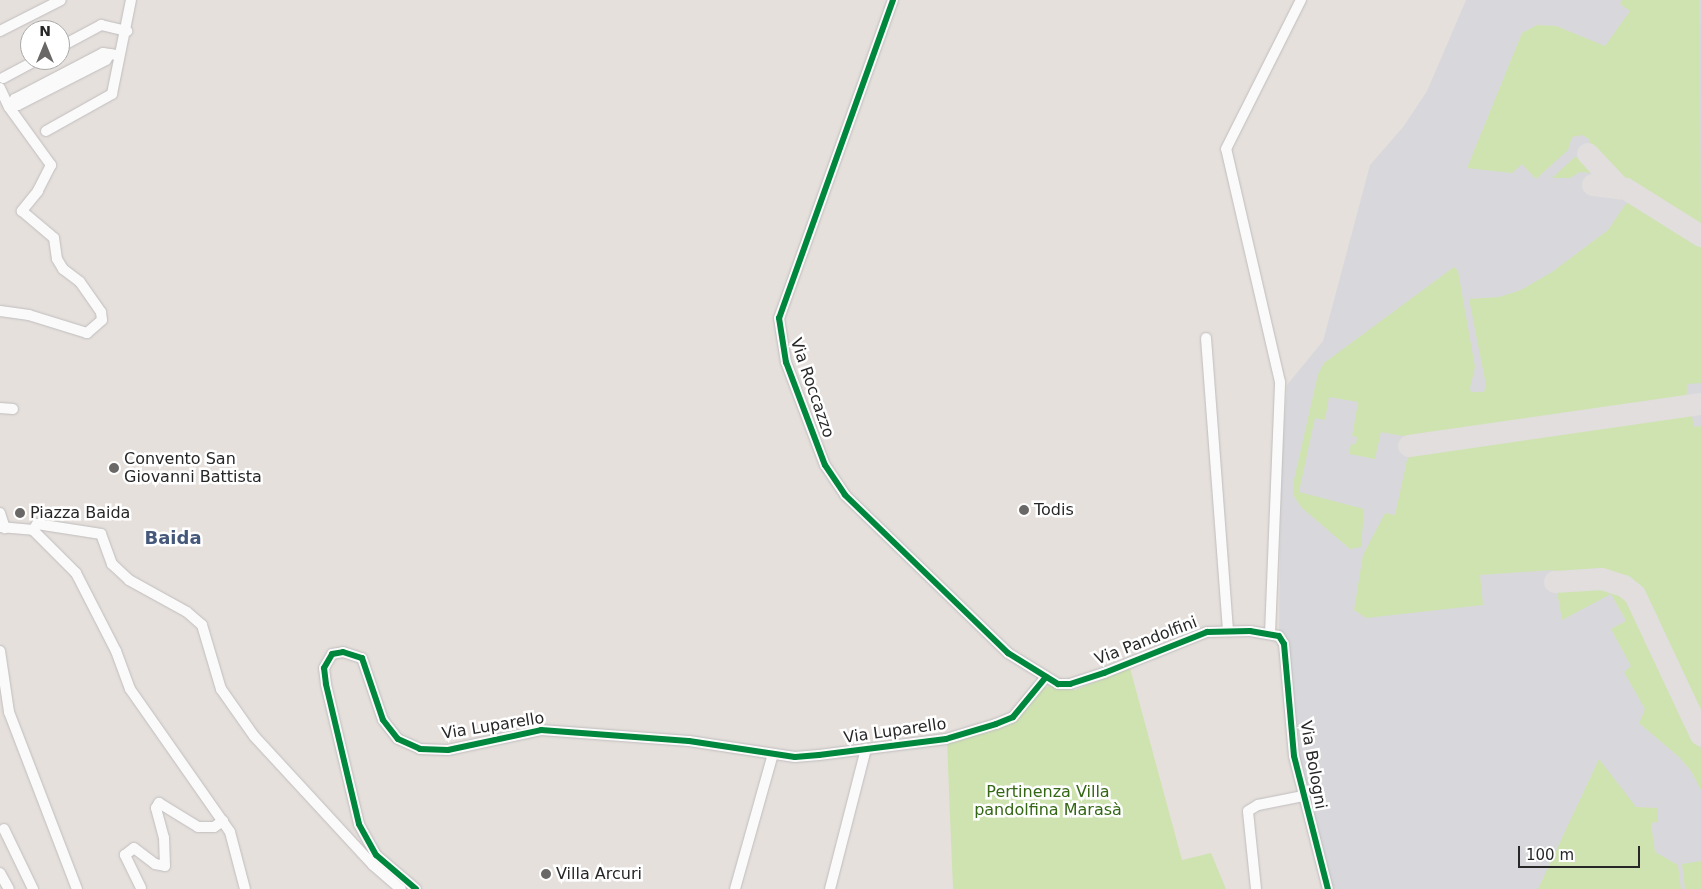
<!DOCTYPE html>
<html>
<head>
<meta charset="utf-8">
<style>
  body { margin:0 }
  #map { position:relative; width:1701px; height:889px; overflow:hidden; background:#e6e0dc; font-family:"DejaVu Sans",sans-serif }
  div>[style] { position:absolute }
  .airport>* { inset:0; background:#d8d8dc }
  .green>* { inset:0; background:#cfe3b1 }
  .taxiway>* { height:22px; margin:-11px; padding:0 11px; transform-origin:11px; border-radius:11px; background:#e1dedd }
  .roads { filter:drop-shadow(0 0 1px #bfbdbe) drop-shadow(0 0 1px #bfbdbe) }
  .minor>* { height:10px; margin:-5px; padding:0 5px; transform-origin:5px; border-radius:5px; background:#fbfafa }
  .cycleway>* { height:6px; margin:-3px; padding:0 3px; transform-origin:3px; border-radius:3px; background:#00873e }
  .dots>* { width:14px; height:14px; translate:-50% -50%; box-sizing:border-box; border:2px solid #fff; border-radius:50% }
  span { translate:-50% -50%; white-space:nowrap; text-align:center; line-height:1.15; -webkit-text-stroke:5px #fff; paint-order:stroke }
  .street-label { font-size:16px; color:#272727 }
  .poi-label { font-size:16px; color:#272727 }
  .left { translate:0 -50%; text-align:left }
  .park-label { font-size:16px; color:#346714 }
  .neighbourhood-label { font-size:18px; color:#45587a; font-weight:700 }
  .north { position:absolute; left:20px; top:20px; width:50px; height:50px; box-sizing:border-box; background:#fff; border:1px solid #a9a9a9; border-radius:50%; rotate:0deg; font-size:14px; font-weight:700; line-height:20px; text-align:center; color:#272727 }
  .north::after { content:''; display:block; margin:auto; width:18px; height:22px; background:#6a6866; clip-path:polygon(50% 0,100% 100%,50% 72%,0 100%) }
  .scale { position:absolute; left:1518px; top:846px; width:122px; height:22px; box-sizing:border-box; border:2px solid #272727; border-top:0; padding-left:6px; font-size:15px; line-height:18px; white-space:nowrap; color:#272727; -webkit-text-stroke:4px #fff; paint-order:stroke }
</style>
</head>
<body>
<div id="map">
  <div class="airport">
    <i style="clip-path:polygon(1466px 0,1701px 0,1701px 889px,1331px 889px,1301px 771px,1290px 679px,1279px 631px,1281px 471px,1287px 385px,1323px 341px,1370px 165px,1403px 127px,1427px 91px)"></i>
  </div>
  <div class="green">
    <i style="clip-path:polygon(1622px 0,1699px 0,1701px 227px,1615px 176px,1591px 149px,1589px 139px,1582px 135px,1572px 137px,1568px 150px,1536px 179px,1522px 164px,1512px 173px,1467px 168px,1522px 33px,1537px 25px,1556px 26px,1605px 46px,1630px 11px,1620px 4px)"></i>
    <i style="clip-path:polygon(1575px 157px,1582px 158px,1595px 173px,1580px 172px,1570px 178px,1552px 178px)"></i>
    <i style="clip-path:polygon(1632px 200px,1701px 243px,1701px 383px,1688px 384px,1686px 400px,1419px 439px,1381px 432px,1375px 459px,1349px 454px,1351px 444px,1356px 444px,1357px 437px,1352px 436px,1358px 402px,1329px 397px,1325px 420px,1315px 418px,1299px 492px,1364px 509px,1361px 547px,1350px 549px,1302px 508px,1293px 495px,1293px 484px,1318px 374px,1324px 363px,1454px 267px,1458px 271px,1475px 367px,1470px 388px,1471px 392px,1484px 392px,1486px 385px,1469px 299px,1499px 297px,1521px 290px,1552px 272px,1608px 230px,1625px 205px)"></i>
    <i style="clip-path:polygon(1687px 412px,1692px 416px,1694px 427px,1701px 426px,1701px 715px,1651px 603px,1632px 582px,1609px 570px,1597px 568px,1557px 573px,1553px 570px,1480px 575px,1483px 605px,1366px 618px,1354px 610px,1363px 555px,1385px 513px,1395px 515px,1407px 460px,1412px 453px)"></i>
    <i style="clip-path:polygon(1590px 583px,1618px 588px,1640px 617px,1701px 749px,1701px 790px,1691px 771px,1679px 757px,1639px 723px,1645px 709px,1624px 672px,1631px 666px,1611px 629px,1626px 621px,1611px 594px,1562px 620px,1557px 592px,1562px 586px)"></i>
    <i style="clip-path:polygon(1130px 668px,1182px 860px,1211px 853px,1226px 889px,953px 889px,947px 743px,996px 728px,1041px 688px,1050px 686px,1075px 690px)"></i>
    <i style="clip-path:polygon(1599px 759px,1636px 807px,1657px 808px,1658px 822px,1651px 823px,1655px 852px,1678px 865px,1681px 889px,1538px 889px)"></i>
    <i style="clip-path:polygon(1701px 861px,1701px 889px,1685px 889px,1682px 864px)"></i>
  </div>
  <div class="taxiway">
    <i style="left:1588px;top:154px;width:45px;rotate:46.8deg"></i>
    <i style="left:1593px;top:185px;width:33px;rotate:7deg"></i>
    <i style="left:1626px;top:189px;width:89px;rotate:32.1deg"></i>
    <i style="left:1409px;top:446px;width:295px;rotate:-8.2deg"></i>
    <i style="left:1555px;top:582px;width:47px;rotate:-3.7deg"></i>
    <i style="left:1602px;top:579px;width:23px;rotate:18deg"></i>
    <i style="left:1624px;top:586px;width:14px;rotate:39deg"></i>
    <i style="left:1635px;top:595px;width:155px;rotate:64.8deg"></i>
  </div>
  <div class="roads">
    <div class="minor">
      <i style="left:893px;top:0;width:338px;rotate:109.7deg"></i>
      <i style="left:779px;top:318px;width:45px;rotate:81deg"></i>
      <i style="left:786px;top:362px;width:110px;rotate:69.3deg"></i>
      <i style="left:825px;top:465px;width:36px;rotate:56deg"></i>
      <i style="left:845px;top:495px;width:227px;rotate:44.1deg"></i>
      <i style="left:1008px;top:653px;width:59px;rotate:31.8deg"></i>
      <i style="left:1058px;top:684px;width:12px"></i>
      <i style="left:1070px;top:684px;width:36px;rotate:-18deg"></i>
      <i style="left:1104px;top:673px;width:111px;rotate:-21.7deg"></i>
      <i style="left:1207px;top:632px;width:43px;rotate:-1.3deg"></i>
      <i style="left:1250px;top:631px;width:29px;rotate:10deg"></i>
      <i style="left:1279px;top:636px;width:9px;rotate:58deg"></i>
      <i style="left:1284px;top:644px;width:112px;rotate:84.9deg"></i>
      <i style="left:1294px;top:756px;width:137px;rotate:75.7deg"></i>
      <i style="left:0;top:31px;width:68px;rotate:-26.9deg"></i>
      <i style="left:60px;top:47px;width:47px;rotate:-28.2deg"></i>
      <i style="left:101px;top:25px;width:27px;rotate:13deg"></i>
      <i style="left:110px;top:54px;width:7px;rotate:124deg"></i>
      <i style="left:106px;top:60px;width:99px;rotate:152.9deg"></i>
      <i style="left:18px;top:105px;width:7px;rotate:-117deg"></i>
      <i style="left:15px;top:99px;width:99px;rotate:-27.6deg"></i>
      <i style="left:103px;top:53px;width:15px;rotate:8deg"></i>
      <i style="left:3px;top:78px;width:38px;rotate:-28deg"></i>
      <i style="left:0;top:88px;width:21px;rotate:65deg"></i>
      <i style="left:9px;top:107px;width:72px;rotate:54.1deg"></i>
      <i style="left:51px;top:165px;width:29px;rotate:117deg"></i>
      <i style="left:38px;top:191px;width:26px;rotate:129deg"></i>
      <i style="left:22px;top:211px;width:42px;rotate:40.2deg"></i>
      <i style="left:54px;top:238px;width:21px;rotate:82deg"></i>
      <i style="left:57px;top:259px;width:12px;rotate:59deg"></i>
      <i style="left:63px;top:269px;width:21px;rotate:37deg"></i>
      <i style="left:80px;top:282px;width:37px;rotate:55deg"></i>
      <i style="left:101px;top:312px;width:8px;rotate:83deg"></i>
      <i style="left:102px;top:320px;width:20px;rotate:139deg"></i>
      <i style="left:87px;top:333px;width:61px;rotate:-162.8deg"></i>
      <i style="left:29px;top:315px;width:29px;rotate:-172deg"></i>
      <i style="left:46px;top:131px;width:76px;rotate:-29.3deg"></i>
      <i style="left:112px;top:94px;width:96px;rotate:-78.6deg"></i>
      <i style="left:1206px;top:338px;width:293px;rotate:85.7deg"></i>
      <i style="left:0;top:408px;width:13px;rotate:4deg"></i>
      <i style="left:0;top:513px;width:16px;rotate:72deg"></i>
      <i style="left:0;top:527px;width:33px;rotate:5deg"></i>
      <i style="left:33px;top:530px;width:61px;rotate:45deg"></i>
      <i style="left:76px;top:573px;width:88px;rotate:62.9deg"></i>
      <i style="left:116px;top:651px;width:40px;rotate:69.8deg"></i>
      <i style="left:130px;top:689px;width:174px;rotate:55deg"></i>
      <i style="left:230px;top:832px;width:59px;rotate:75.3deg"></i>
      <i style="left:33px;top:530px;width:7px;rotate:-56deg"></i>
      <i style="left:37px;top:524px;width:65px;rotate:8.9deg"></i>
      <i style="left:101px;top:534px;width:32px;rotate:70deg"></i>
      <i style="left:112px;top:564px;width:23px;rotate:43deg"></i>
      <i style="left:129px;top:580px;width:66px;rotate:28.9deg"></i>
      <i style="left:187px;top:612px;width:20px;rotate:41deg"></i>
      <i style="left:202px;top:625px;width:67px;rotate:73.5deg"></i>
      <i style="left:221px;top:689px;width:57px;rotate:54.9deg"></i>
      <i style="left:254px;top:736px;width:176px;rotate:47.3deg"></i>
      <i style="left:373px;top:865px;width:37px;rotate:41deg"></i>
      <i style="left:1270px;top:634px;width:252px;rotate:-87.7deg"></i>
      <i style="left:1280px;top:382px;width:239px;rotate:-103deg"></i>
      <i style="left:1226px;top:149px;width:167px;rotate:-63.3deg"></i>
      <i style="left:0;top:651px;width:62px;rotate:81.6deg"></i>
      <i style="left:9px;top:712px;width:190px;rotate:69deg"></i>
      <i style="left:4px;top:829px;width:67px;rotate:64.2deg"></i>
      <i style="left:0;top:873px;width:18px;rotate:61deg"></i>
      <i style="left:141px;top:888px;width:37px;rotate:-116deg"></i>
      <i style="left:125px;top:855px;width:11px;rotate:-38deg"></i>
      <i style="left:134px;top:848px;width:26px;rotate:37deg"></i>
      <i style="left:155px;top:864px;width:10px;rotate:11deg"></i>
      <i style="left:165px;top:866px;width:28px;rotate:-92deg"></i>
      <i style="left:164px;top:838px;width:31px;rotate:-105deg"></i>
      <i style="left:156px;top:808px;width:6px;rotate:-59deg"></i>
      <i style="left:159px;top:803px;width:46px;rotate:31.6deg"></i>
      <i style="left:198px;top:827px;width:16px"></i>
      <i style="left:214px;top:827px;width:11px;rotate:-34deg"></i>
      <i style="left:416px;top:889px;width:52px;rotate:-139.6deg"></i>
      <i style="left:376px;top:855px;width:35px;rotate:-119deg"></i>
      <i style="left:359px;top:824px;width:144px;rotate:-103.3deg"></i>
      <i style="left:326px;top:684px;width:16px;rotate:-97deg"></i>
      <i style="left:324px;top:668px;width:16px;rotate:-60deg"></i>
      <i style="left:332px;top:654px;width:11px;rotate:-10deg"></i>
      <i style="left:343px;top:652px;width:20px;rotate:18deg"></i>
      <i style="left:362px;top:658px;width:65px;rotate:71.3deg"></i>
      <i style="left:383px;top:720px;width:24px;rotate:52deg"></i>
      <i style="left:398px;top:739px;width:24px;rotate:24deg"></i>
      <i style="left:420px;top:749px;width:28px;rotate:2deg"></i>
      <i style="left:448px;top:750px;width:95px;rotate:-12.1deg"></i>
      <i style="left:541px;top:730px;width:148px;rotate:4.3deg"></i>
      <i style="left:689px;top:741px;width:107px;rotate:8.6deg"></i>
      <i style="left:795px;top:757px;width:24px;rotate:-5deg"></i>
      <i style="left:819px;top:755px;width:128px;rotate:-7.2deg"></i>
      <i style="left:946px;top:739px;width:52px;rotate:-16.7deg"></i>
      <i style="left:996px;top:724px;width:18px;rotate:-22deg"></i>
      <i style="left:1013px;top:717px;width:52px;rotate:-50.5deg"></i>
      <i style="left:735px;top:889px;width:140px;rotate:-74.3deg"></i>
      <i style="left:830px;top:889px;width:145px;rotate:-75.6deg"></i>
      <i style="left:1256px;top:889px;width:78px;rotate:-95.9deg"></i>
      <i style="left:1248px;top:811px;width:12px;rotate:-31deg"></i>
      <i style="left:1258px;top:805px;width:46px;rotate:-11.3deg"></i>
    </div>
  </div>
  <div class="cycleway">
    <i style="left:893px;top:0;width:338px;rotate:109.7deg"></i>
    <i style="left:779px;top:318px;width:45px;rotate:81deg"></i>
    <i style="left:786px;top:362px;width:110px;rotate:69.3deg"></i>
    <i style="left:825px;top:465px;width:36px;rotate:56deg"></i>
    <i style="left:845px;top:495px;width:227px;rotate:44.1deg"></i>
    <i style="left:1008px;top:653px;width:59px;rotate:31.8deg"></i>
    <i style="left:1058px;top:684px;width:12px"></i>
    <i style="left:1070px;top:684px;width:36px;rotate:-18deg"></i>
    <i style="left:1104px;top:673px;width:111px;rotate:-21.7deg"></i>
    <i style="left:1207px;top:632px;width:43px;rotate:-1.3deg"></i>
    <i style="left:1250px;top:631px;width:29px;rotate:10deg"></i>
    <i style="left:1279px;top:636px;width:9px;rotate:58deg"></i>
    <i style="left:1284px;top:644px;width:112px;rotate:84.9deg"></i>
    <i style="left:1294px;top:756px;width:137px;rotate:75.7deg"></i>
    <i style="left:416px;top:889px;width:52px;rotate:-139.6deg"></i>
    <i style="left:376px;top:855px;width:35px;rotate:-119deg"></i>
    <i style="left:359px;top:824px;width:144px;rotate:-103.3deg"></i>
    <i style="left:326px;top:684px;width:16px;rotate:-97deg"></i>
    <i style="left:324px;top:668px;width:16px;rotate:-60deg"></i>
    <i style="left:332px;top:654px;width:11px;rotate:-10deg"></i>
    <i style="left:343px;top:652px;width:20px;rotate:18deg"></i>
    <i style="left:362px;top:658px;width:65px;rotate:71.3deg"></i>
    <i style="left:383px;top:720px;width:24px;rotate:52deg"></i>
    <i style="left:398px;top:739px;width:24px;rotate:24deg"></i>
    <i style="left:420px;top:749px;width:28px;rotate:2deg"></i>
    <i style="left:448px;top:750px;width:95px;rotate:-12.1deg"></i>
    <i style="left:541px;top:730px;width:148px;rotate:4.3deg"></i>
    <i style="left:689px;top:741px;width:107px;rotate:8.6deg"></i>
    <i style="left:795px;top:757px;width:24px;rotate:-5deg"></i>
    <i style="left:819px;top:755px;width:128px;rotate:-7.2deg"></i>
    <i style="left:946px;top:739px;width:52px;rotate:-16.7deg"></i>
    <i style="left:996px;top:724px;width:18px;rotate:-22deg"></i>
    <i style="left:1013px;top:717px;width:52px;rotate:-50.5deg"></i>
  </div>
  <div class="dots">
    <i style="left:114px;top:468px;background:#6a6866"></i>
    <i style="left:1024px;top:510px;background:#6a6866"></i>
    <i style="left:20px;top:513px;background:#6a6866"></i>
    <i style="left:546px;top:874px;background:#6a6866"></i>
  </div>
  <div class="street-label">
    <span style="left:812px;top:388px;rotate:71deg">Via Roccazzo</span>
    <span style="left:1146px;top:641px;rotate:-21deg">Via Pandolfini</span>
    <span style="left:493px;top:726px;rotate:-9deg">Via Luparello</span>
    <span style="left:895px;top:731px;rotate:-8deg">Via Luparello</span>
    <span style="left:1313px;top:765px;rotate:80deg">Via Bologni</span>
  </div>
  <div class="poi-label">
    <span class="left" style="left:124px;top:468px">Convento San<br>Giovanni Battista</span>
    <span class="left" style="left:1034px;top:510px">Todis</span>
    <span class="left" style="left:30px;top:513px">Piazza Baida</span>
    <span class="left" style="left:556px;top:874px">Villa Arcuri</span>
  </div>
  <div class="park-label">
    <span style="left:1048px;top:801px">Pertinenza Villa<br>pandolfina Marasà</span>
  </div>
  <div class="neighbourhood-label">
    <span style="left:173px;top:538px">Baida</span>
  </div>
  <div class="north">N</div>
  <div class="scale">100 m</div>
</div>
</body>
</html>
